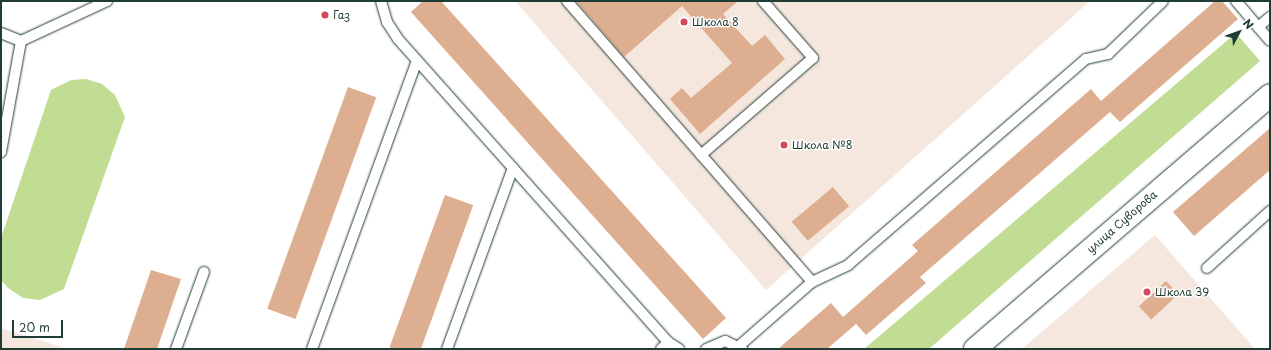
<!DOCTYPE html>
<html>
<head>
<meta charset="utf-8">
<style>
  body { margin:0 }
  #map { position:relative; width:1271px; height:350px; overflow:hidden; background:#fff; font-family:"Playpen Sans",sans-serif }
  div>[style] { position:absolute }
  .built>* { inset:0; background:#f5e7dd }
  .green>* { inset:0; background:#c1dd94 }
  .building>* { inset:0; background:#ddae8f; transform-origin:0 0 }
  .roads { filter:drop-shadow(0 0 1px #1f3d34) drop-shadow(0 0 1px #1f3d34) }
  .lane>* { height:10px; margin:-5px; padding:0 5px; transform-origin:5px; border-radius:5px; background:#fff }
  .secondary>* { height:22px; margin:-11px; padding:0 11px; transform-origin:11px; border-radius:11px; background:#fff }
  .dots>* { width:11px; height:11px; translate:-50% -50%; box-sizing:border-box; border:2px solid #fff; border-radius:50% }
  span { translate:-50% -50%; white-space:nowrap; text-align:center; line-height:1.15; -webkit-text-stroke:3px #fff; paint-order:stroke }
  .poi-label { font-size:11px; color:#1f3d34 }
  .left { translate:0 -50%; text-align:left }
  .street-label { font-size:11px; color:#1f3d34 }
  .frame { position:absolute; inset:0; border:2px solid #1f3d34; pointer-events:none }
  .north { position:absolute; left:1219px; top:12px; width:40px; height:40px; -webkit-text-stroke:3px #fff; paint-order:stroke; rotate:49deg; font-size:11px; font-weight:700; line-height:16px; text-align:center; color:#1f3d34 }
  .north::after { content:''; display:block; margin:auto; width:14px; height:18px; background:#1f3d34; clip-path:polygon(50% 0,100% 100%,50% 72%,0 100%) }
  .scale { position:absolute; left:12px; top:320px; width:51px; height:18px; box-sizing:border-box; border:2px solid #1f3d34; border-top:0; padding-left:5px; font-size:12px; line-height:14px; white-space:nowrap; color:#1f3d34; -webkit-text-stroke:3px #fff; paint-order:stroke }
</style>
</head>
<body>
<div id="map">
  <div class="built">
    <i style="clip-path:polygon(515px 1px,1090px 1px,766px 290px)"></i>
    <i style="clip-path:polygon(1155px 235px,1255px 349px,1022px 349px)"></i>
    <i style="clip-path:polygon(1px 328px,68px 349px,1px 349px)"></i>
  </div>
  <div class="green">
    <i style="clip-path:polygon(1236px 33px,1260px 61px,929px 349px,864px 349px)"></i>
    <i style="clip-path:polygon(86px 79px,102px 84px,115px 95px,125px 117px,64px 289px,40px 300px,23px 298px,8px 288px,1px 280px,1px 238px,51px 90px,71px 80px)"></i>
  </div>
  <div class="building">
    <i style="clip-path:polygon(423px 1px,441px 1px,726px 318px,703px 339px,411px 12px)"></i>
    <i style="clip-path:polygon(576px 1px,738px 1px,723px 14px,752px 46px,765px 35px,785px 59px,700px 134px,670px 99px,682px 88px,691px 98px,732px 63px,682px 6px,624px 57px)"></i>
    <i style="clip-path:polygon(1215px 1px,1222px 1px,1238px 19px,1120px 122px,1110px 112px,920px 277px,926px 283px,866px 335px,856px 324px,827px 349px,778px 349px,831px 303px,843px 317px,918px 251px,912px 245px,1091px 89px,1101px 101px)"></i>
    <i style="left:348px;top:87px;width:30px;height:236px;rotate:20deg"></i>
    <i style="clip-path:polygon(1270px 128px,1270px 170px,1194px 236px,1173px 212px)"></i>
    <i style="left:833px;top:187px;width:25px;height:54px;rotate:50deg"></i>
    <i style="left:445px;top:195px;width:30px;height:162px;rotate:20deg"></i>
    <i style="clip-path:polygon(151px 270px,181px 279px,157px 349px,124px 349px)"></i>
    <i style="left:1166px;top:281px;width:18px;height:37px;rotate:47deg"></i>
  </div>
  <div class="roads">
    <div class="lane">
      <i style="left:381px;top:1px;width:22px;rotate:74deg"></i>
      <i style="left:387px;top:22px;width:20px;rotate:57deg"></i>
      <i style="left:398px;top:39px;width:406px;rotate:48.3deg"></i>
      <i style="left:567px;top:1px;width:373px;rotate:48.9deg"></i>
      <i style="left:1236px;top:1px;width:52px;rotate:49.6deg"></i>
      <i style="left:1258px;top:27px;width:16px;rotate:-40deg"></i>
      <i style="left:1px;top:33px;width:22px;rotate:22deg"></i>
      <i style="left:21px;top:41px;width:113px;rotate:100.2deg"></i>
      <i style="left:21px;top:41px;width:95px;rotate:-24.9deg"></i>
      <i style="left:701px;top:155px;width:148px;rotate:-40.9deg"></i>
      <i style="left:813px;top:58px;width:76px;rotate:-131.3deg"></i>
      <i style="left:1207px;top:268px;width:85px;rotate:-42.1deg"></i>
      <i style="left:739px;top:346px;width:97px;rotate:-41.2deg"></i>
      <i style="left:812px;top:282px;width:40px;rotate:-25deg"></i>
      <i style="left:848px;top:265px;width:315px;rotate:-40.9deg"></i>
      <i style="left:1086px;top:59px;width:23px;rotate:-13deg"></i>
      <i style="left:1108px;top:54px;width:76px;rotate:-43.9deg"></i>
      <i style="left:176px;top:349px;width:82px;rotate:-70deg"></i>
      <i style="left:312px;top:349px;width:307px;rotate:-70deg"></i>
      <i style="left:447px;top:349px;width:193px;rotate:-70deg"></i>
      <i style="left:661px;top:349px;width:10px;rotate:-45deg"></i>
      <i style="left:668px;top:342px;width:13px;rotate:32deg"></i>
      <i style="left:706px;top:349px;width:21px;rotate:-23deg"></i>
      <i style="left:725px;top:341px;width:19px;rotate:25deg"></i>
    </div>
    <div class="secondary">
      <i style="left:975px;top:349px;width:389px;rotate:-40.7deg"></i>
    </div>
  </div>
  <div class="dots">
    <i style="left:325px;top:15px;background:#d1495b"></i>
    <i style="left:684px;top:22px;background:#d1495b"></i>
    <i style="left:784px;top:145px;background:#d1495b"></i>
    <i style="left:1147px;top:292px;background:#d1495b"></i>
  </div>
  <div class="poi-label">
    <span class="left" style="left:333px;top:15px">Газ</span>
    <span class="left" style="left:692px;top:22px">Школа 8</span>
    <span class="left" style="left:792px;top:145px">Школа №8</span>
    <span class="left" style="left:1155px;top:292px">Школа 39</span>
  </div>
  <div class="street-label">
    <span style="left:1122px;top:222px;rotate:-41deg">улица Суворова</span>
  </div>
  <div class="frame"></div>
  <div class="north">N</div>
  <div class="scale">20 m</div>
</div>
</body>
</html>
